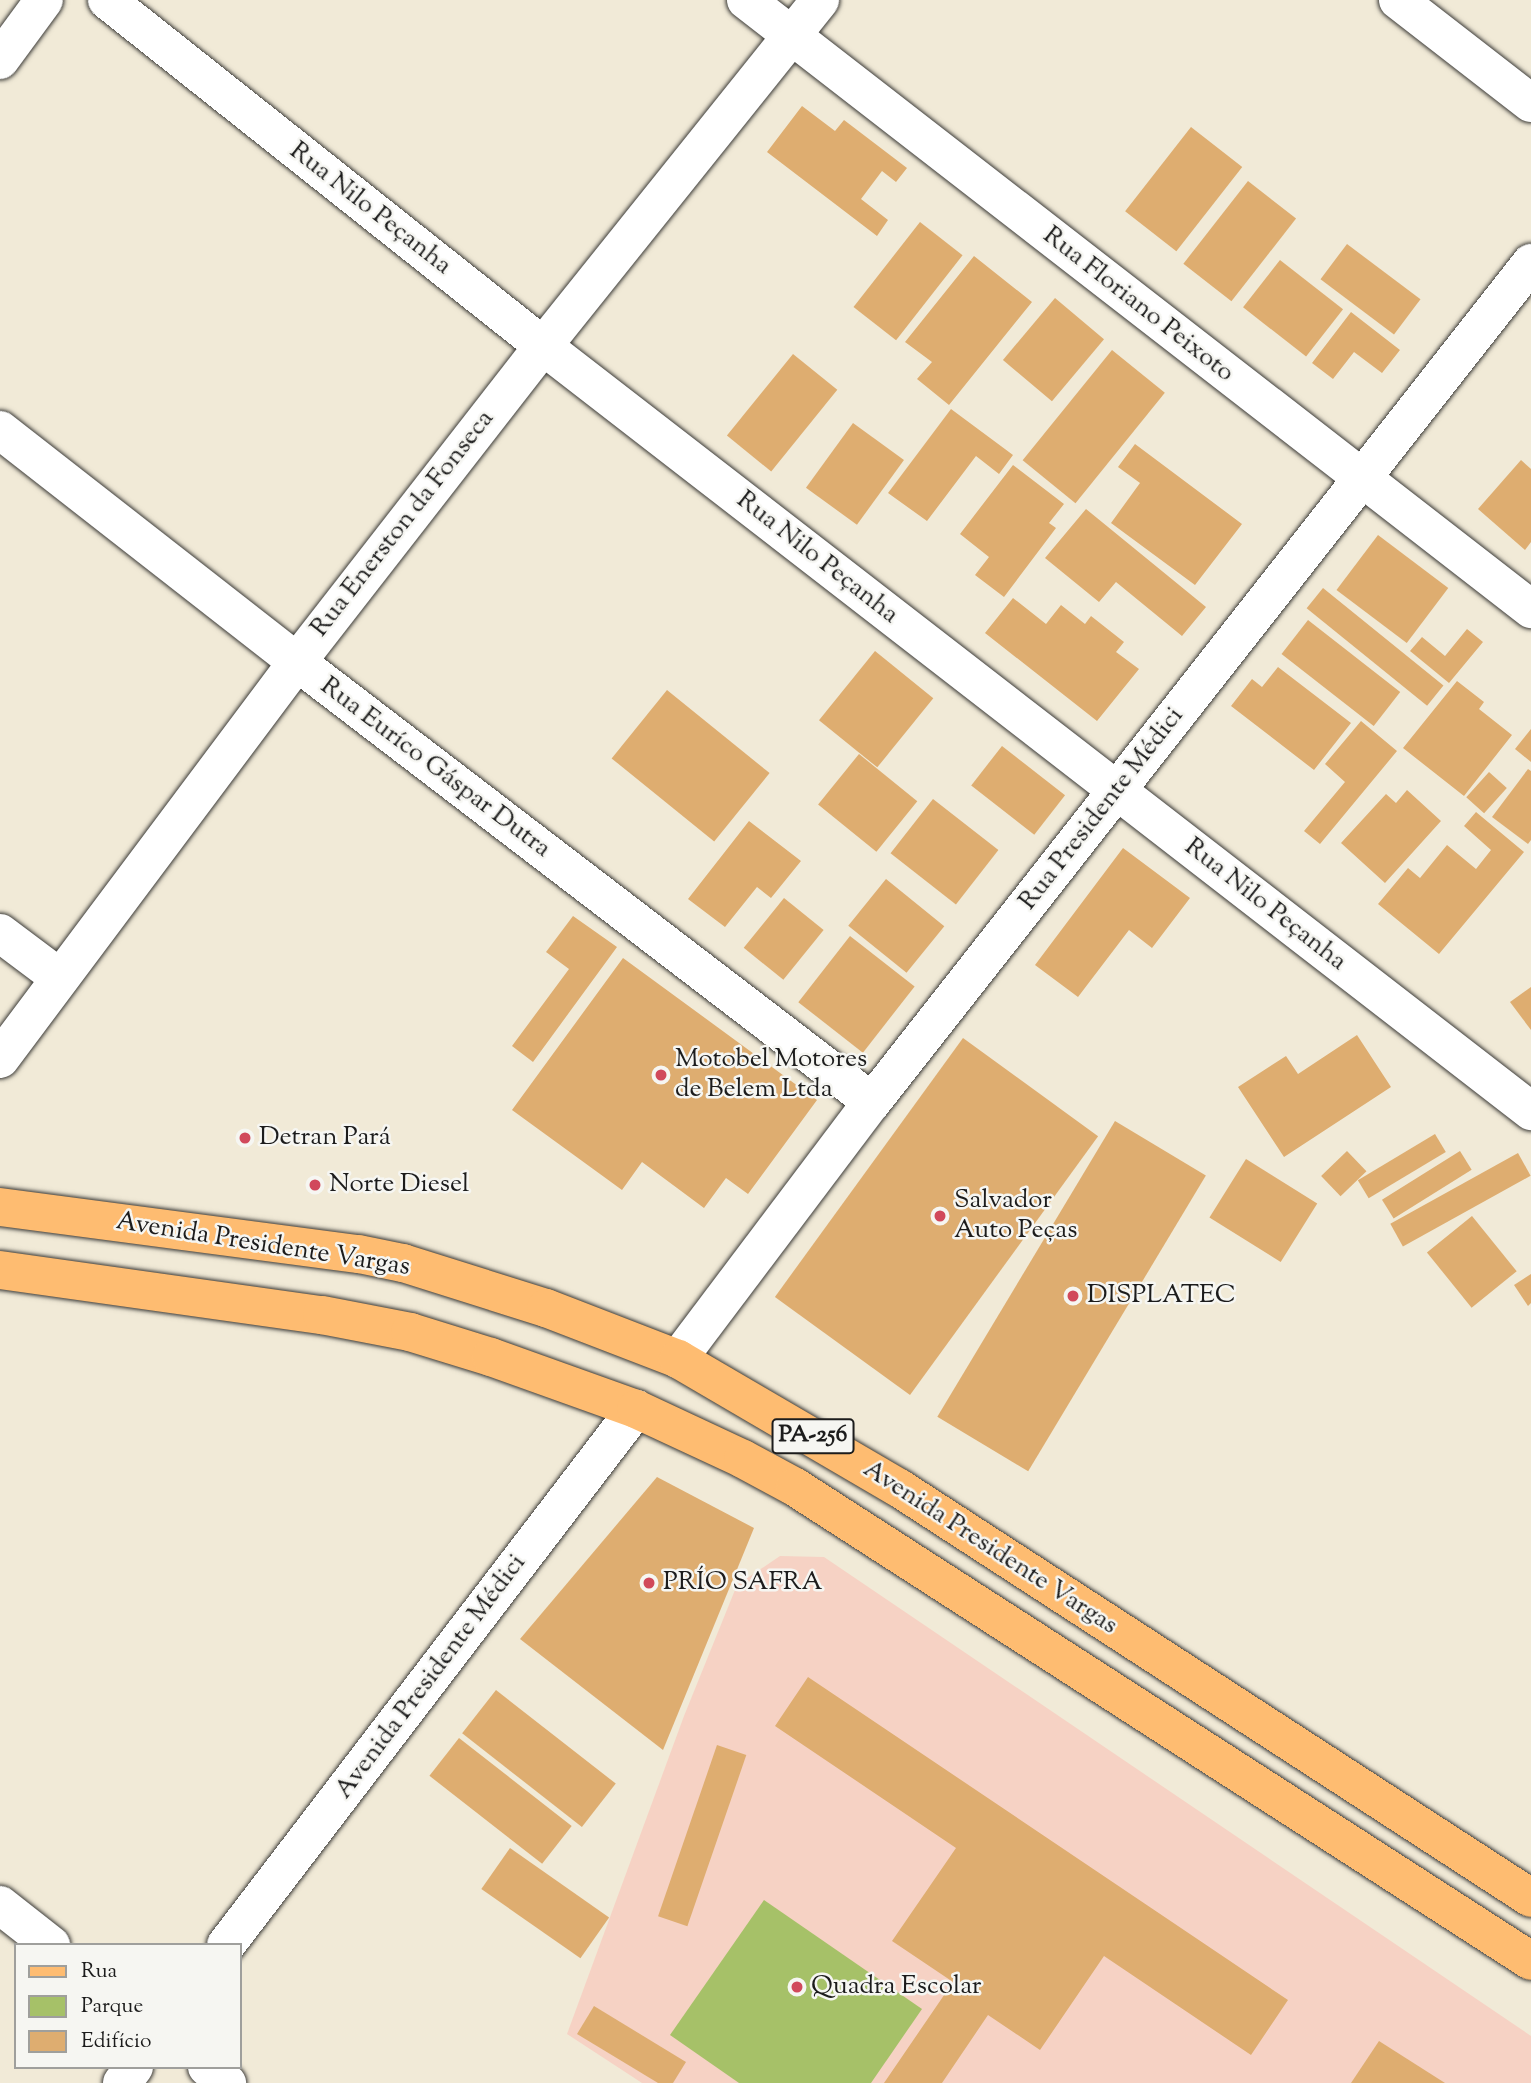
<!DOCTYPE html>
<html>
<head>
<meta charset="utf-8">
<style>
  body { margin:0 }
  #map { position:relative; width:1531px; height:2083px; overflow:hidden; background:#f1ead7; font-family:"Sorts Mill Goudy",serif }
  div>[style] { position:absolute }
  .built>* { inset:0; background:#f6d2c4 }
  .green>* { inset:0; background:#a6c168 }
  .building>* { inset:0; background:#dead70; transform-origin:0 0 }
  .roads { filter:drop-shadow(0 0 2px #3c3b38) drop-shadow(0 0 2px #3c3b38) }
  .minor>* { height:38px; margin:-19px; padding:0 19px; transform-origin:19px; border-radius:19px; background:#fff }
  .major>* { height:38px; margin:-19px; padding:0 19px; transform-origin:19px; border-radius:19px; background:#febc71 }
  .dots>* { width:19px; height:19px; translate:-50% -50%; box-sizing:border-box; border:4px solid #f6f6f2; border-radius:50% }
  span { translate:-50% -50%; white-space:nowrap; text-align:center; line-height:1.15; -webkit-text-stroke:5px #f6f6f2; paint-order:stroke }
  .shield-label span { padding:2px 5px; background:#f6f6f2; border:2px solid; border-radius:5px; -webkit-text-stroke-width:0 }
  .shield-label { font-size:24px; color:#1c1c1c; font-weight:700 }
  .street-label { font-size:26px; color:#1c1c1c }
  .poi-label { font-size:26px; color:#1c1c1c }
  .left { translate:0 -50%; text-align:left }
  .legend { position:absolute; left:14px; top:1943px; width:228px; height:126px; box-sizing:border-box; background:#f6f6f2; border:2px solid #9f9f9c; margin:0; padding:9px 12px; list-style:none; font-size:21px; color:#1c1c1c }
  .legend li { display:flex; align-items:center; gap:14px; height:35px }
  .legend b { width:35px; border:2px solid #9f9f9c }
</style>
</head>
<body>
<div id="map">
  <div class="built">
    <i style="clip-path:polygon(780px 1556px,824px 1557px,1531px 2036px,1531px 2083px,642px 2083px,567px 2034px,684px 1716px,737px 1585px)"></i>
  </div>
  <div class="green">
    <i style="clip-path:polygon(764px 1900px,922px 2009px,871px 2083px,739px 2083px,670px 2035px)"></i>
  </div>
  <div class="building">
    <i style="clip-path:polygon(802px 106px,835px 131px,844px 120px,907px 168px,896px 182px,882px 171px,861px 199px,888px 220px,877px 236px,767px 152px)"></i>
    <i style="left:1191px;top:127px;width:65px;height:107px;rotate:38deg"></i>
    <i style="left:1248px;top:181px;width:61px;height:105px;rotate:38deg"></i>
    <i style="left:920px;top:222px;width:54px;height:108px;rotate:38deg"></i>
    <i style="left:1347px;top:244px;width:92px;height:44px;rotate:37deg"></i>
    <i style="clip-path:polygon(974px 256px,1032px 302px,949px 405px,917px 379px,932px 362px,905px 342px)"></i>
    <i style="left:1280px;top:260px;width:80px;height:60px;rotate:38deg"></i>
    <i style="left:1055px;top:298px;width:64px;height:81px;rotate:40deg"></i>
    <i style="clip-path:polygon(1351px 312px,1400px 350px,1382px 373px,1354px 352px,1333px 379px,1312px 363px)"></i>
    <i style="left:1112px;top:350px;width:68px;height:142px;rotate:39deg"></i>
    <i style="left:793px;top:354px;width:57px;height:105px;rotate:39deg"></i>
    <i style="clip-path:polygon(951px 409px,1013px 455px,999px 474px,976px 456px,927px 521px,888px 493px)"></i>
    <i style="left:853px;top:423px;width:63px;height:80px;rotate:36deg"></i>
    <i style="clip-path:polygon(1135px 444px,1242px 524px,1195px 585px,1111px 523px,1140px 483px,1118px 467px)"></i>
    <i style="clip-path:polygon(1521px 460px,1531px 469px,1531px 542px,1525px 550px,1478px 509px)"></i>
    <i style="clip-path:polygon(1013px 465px,1064px 504px,1049px 523px,1056px 528px,1004px 597px,975px 575px,989px 557px,960px 534px)"></i>
    <i style="clip-path:polygon(1086px 509px,1206px 607px,1182px 636px,1116px 582px,1099px 602px,1045px 558px)"></i>
    <i style="left:1378px;top:535px;width:88px;height:69px;rotate:37deg"></i>
    <i style="left:1323px;top:588px;width:155px;height:26px;rotate:39deg"></i>
    <i style="clip-path:polygon(1013px 598px,1046px 624px,1061px 605px,1085px 624px,1091px 616px,1124px 642px,1116px 652px,1139px 669px,1097px 721px,985px 633px)"></i>
    <i style="left:1308px;top:620px;width:117px;height:43px;rotate:38deg"></i>
    <i style="clip-path:polygon(1467px 629px,1483px 642px,1449px 683px,1410px 651px,1422px 637px,1445px 656px)"></i>
    <i style="left:875px;top:651px;width:75px;height:89px;rotate:39deg"></i>
    <i style="clip-path:polygon(1278px 667px,1351px 723px,1314px 770px,1231px 706px,1252px 679px,1262px 687px)"></i>
    <i style="clip-path:polygon(1457px 681px,1484px 702px,1479px 709px,1512px 735px,1464px 796px,1403px 748px)"></i>
    <i style="left:667px;top:690px;width:132px;height:88px;rotate:39deg"></i>
    <i style="clip-path:polygon(1361px 721px,1397px 751px,1320px 844px,1304px 831px,1345px 782px,1325px 764px)"></i>
    <i style="clip-path:polygon(1531px 729px,1531px 762px,1515px 749px)"></i>
    <i style="left:1002px;top:746px;width:80px;height:50px;rotate:38deg"></i>
    <i style="left:859px;top:754px;width:75px;height:65px;rotate:39deg"></i>
    <i style="clip-path:polygon(1528px 769px,1531px 771px,1531px 840px,1528px 844px,1492px 817px)"></i>
    <i style="left:1489px;top:772px;width:24px;height:34px;rotate:42deg"></i>
    <i style="clip-path:polygon(1407px 790px,1441px 821px,1385px 883px,1341px 843px,1386px 794px,1396px 803px)"></i>
    <i style="left:933px;top:799px;width:83px;height:69px;rotate:38deg"></i>
    <i style="clip-path:polygon(1476px 812px,1524px 852px,1439px 954px,1378px 904px,1408px 868px,1420px 878px,1447px 845px,1476px 869px,1491px 850px,1464px 826px)"></i>
    <i style="clip-path:polygon(749px 821px,801px 861px,771px 898px,757px 887px,725px 927px,688px 899px)"></i>
    <i style="clip-path:polygon(1123px 848px,1190px 898px,1152px 948px,1129px 930px,1078px 997px,1035px 965px)"></i>
    <i style="left:886px;top:879px;width:75px;height:60px;rotate:39deg"></i>
    <i style="left:784px;top:898px;width:51px;height:64px;rotate:39deg"></i>
    <i style="clip-path:polygon(573px 916px,617px 947px,533px 1062px,512px 1046px,569px 969px,546px 952px)"></i>
    <i style="left:850px;top:936px;width:82px;height:84px;rotate:38deg"></i>
    <i style="clip-path:polygon(623px 958px,817px 1100px,748px 1194px,726px 1178px,704px 1208px,642px 1162px,622px 1190px,512px 1110px)"></i>
    <i style="clip-path:polygon(1531px 987px,1531px 1030px,1510px 1002px)"></i>
    <i style="clip-path:polygon(1357px 1035px,1391px 1087px,1284px 1157px,1238px 1087px,1286px 1056px,1298px 1074px)"></i>
    <i style="left:963px;top:1038px;width:167px;height:320px;rotate:36deg"></i>
    <i style="left:1115px;top:1121px;width:106px;height:345px;rotate:31deg"></i>
    <i style="left:1435px;top:1134px;width:21px;height:90px;rotate:59deg"></i>
    <i style="left:1347px;top:1151px;width:28px;height:36px;rotate:46deg"></i>
    <i style="left:1460px;top:1151px;width:22px;height:92px;rotate:58deg"></i>
    <i style="left:1518px;top:1153px;width:26px;height:146px;rotate:61deg"></i>
    <i style="left:1246px;top:1159px;width:84px;height:69px;rotate:32deg"></i>
    <i style="left:1472px;top:1216px;width:71px;height:58px;rotate:51deg"></i>
    <i style="clip-path:polygon(1531px 1274px,1531px 1303px,1528px 1306px,1514px 1285px)"></i>
    <i style="clip-path:polygon(657px 1477px,754px 1528px,663px 1750px,520px 1639px)"></i>
    <i style="clip-path:polygon(808px 1677px,1288px 2000px,1251px 2055px,1104px 1956px,1040px 2050px,988px 2015px,942px 2083px,884px 2083px,953px 1982px,892px 1941px,956px 1848px,775px 1726px)"></i>
    <i style="left:496px;top:1690px;width:152px;height:55px;rotate:38deg"></i>
    <i style="left:459px;top:1738px;width:143px;height:48px;rotate:38deg"></i>
    <i style="left:717px;top:1745px;width:31px;height:181px;rotate:19deg"></i>
    <i style="left:510px;top:1848px;width:121px;height:50px;rotate:35deg"></i>
    <i style="clip-path:polygon(594px 2006px,686px 2062px,673px 2083px,658px 2083px,577px 2034px)"></i>
    <i style="clip-path:polygon(1379px 2041px,1445px 2083px,1351px 2083px)"></i>
  </div>
  <div class="roads">
    <div class="minor">
      <i style="left:107px;top:0;width:557px;rotate:38.43deg"></i>
      <i style="left:543px;top:346px;width:1250px;rotate:37.75deg"></i>
      <i style="left:746px;top:0;width:994px;rotate:37.8deg"></i>
      <i style="left:1398px;top:0;width:168px;rotate:37.8deg"></i>
      <i style="left:0;top:60px;width:74px;rotate:-53.7deg"></i>
      <i style="left:0;top:430px;width:377px;rotate:38deg"></i>
      <i style="left:297px;top:662px;width:724px;rotate:37.42deg"></i>
      <i style="left:0;top:933px;width:75px;rotate:36.9deg"></i>
      <i style="left:0;top:1059px;width:496px;rotate:-53.2deg"></i>
      <i style="left:297px;top:662px;width:400px;rotate:-52.1deg"></i>
      <i style="left:543px;top:346px;width:443px;rotate:-51.3deg"></i>
      <i style="left:678px;top:1359px;width:322px;rotate:-53deg"></i>
      <i style="left:872px;top:1102px;width:1067px;rotate:-51.85deg"></i>
      <i style="left:0;top:1905px;width:65px;rotate:38.1deg"></i>
      <i style="left:226px;top:1945px;width:675px;rotate:-52.59deg"></i>
      <i style="left:207px;top:2067px;width:26px;rotate:39deg"></i>
      <i style="left:122px;top:2083px;width:20px;rotate:-53deg"></i>
    </div>
    <div class="major">
      <i style="left:0;top:1207px;width:362px;rotate:7.5deg"></i>
      <i style="left:359px;top:1254px;width:45px;rotate:11.6deg"></i>
      <i style="left:403px;top:1263px;width:150px;rotate:17.5deg"></i>
      <i style="left:546px;top:1308px;width:142px;rotate:21.1deg"></i>
      <i style="left:678px;top:1359px;width:256px;rotate:30.3deg"></i>
      <i style="left:899px;top:1488px;width:753px;rotate:32.97deg"></i>
      <i style="left:0;top:1270px;width:325px;rotate:8deg"></i>
      <i style="left:322px;top:1315px;width:90px;rotate:10.9deg"></i>
      <i style="left:410px;top:1332px;width:85px;rotate:17.2deg"></i>
      <i style="left:491px;top:1357px;width:154px;rotate:19.7deg"></i>
      <i style="left:636px;top:1409px;width:118px;rotate:25deg"></i>
      <i style="left:743px;top:1459px;width:59px;rotate:28.3deg"></i>
      <i style="left:795px;top:1487px;width:875px;rotate:32.78deg"></i>
    </div>
  </div>
  <div class="dots">
    <i style="left:661px;top:1075px;background:#d1495b"></i>
    <i style="left:245px;top:1138px;background:#d1495b"></i>
    <i style="left:315px;top:1185px;background:#d1495b"></i>
    <i style="left:940px;top:1216px;background:#d1495b"></i>
    <i style="left:1073px;top:1296px;background:#d1495b"></i>
    <i style="left:649px;top:1583px;background:#d1495b"></i>
    <i style="left:797px;top:1987px;background:#d1495b"></i>
  </div>
  <div class="shield-label">
    <span style="left:813px;top:1436px">PA-256</span>
  </div>
  <div class="street-label">
    <span style="left:370px;top:209px;rotate:38deg">Rua Nilo Peçanha</span>
    <span style="left:1138px;top:305px;rotate:38deg">Rua Floriano Peixoto</span>
    <span style="left:403px;top:524px;rotate:-52deg">Rua Enerston da Fonseca</span>
    <span style="left:817px;top:558px;rotate:38deg">Rua Nilo Peçanha</span>
    <span style="left:435px;top:768px;rotate:37deg">Rua Euríco Gáspar Dutra</span>
    <span style="left:1102px;top:809px;rotate:-52deg">Rua Presidente Médici</span>
    <span style="left:1265px;top:905px;rotate:38deg">Rua Nilo Peçanha</span>
    <span style="left:263px;top:1245px;rotate:9deg">Avenida Presidente Vargas</span>
    <span style="left:990px;top:1548px;rotate:33deg">Avenida Presidente Vargas</span>
    <span style="left:431px;top:1677px;rotate:-53deg">Avenida Presidente Médici</span>
  </div>
  <div class="poi-label">
    <span class="left" style="left:675px;top:1075px">Motobel Motores<br>de Belem Ltda</span>
    <span class="left" style="left:259px;top:1138px">Detran Pará</span>
    <span class="left" style="left:329px;top:1185px">Norte Diesel</span>
    <span class="left" style="left:954px;top:1216px">Salvador<br>Auto Peças</span>
    <span class="left" style="left:1087px;top:1296px">DISPLATEC</span>
    <span class="left" style="left:663px;top:1583px">PRÍO SAFRA</span>
    <span class="left" style="left:811px;top:1987px">Quadra Escolar</span>
  </div>
  <ul class="legend">
  <li><b style="height:9px;background:#febc71"></b>Rua</li>
  <li><b style="height:19px;background:#a6c168"></b>Parque</li>
  <li><b style="height:19px;background:#dead70"></b>Edifício</li>
  </ul>
</div>
</body>
</html>
